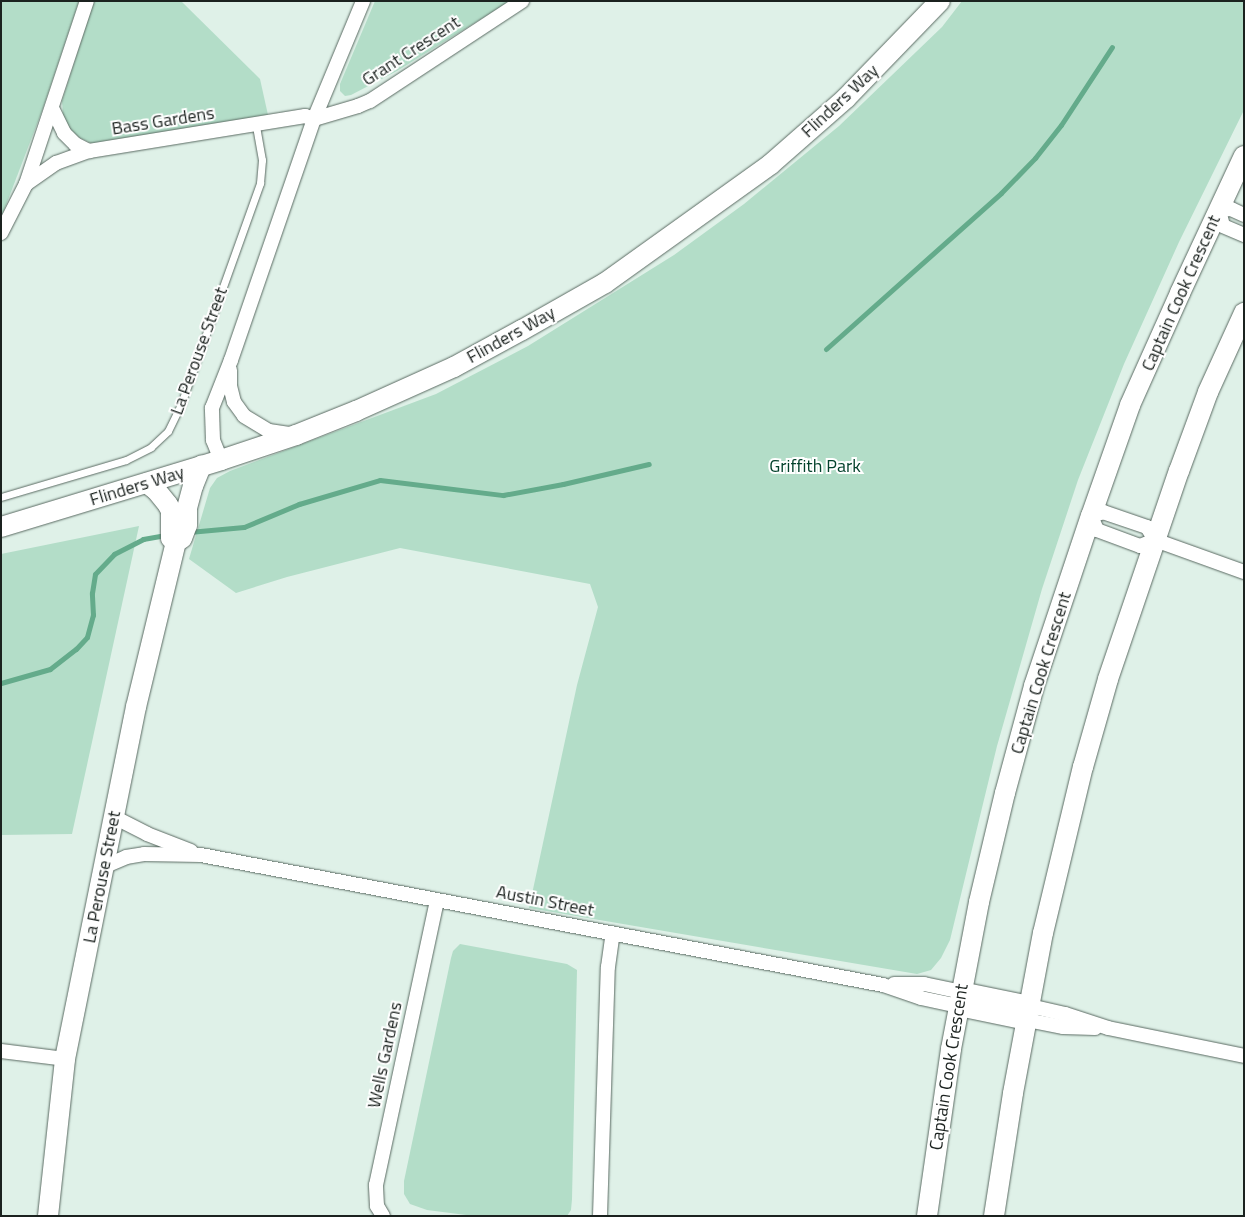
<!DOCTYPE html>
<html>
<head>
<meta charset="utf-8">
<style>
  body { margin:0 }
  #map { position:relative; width:1245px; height:1217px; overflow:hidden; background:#dff1e8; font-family:"Titillium Web",sans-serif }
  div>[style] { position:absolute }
  .green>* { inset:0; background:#b3ddc8 }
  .stream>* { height:5px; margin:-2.5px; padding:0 2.5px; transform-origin:2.5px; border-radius:2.5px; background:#64ab8b }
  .roads { filter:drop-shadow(0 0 1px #5a6a62) drop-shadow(0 0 1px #5a6a62) }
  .lane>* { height:7px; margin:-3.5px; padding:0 3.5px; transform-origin:3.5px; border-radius:3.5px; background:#fff }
  .street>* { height:14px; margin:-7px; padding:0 7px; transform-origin:7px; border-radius:7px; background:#fff }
  .secondary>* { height:20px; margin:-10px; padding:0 10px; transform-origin:10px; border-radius:10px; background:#fff }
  span { translate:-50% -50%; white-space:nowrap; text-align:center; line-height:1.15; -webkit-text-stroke:4px #fff; paint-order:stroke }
  .street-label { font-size:18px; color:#1b221f }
  .park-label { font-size:18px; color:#02412b }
  .frame { position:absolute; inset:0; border:2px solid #1b221f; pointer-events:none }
</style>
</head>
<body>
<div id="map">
  <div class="green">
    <i style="clip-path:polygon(1px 1px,79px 1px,42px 111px,1px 218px)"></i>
    <i style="clip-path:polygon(94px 1px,181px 1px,260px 79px,268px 115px,93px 144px,80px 138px,69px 129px,63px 115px,62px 101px)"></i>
    <i style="clip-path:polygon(375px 1px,510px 1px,397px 71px,351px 95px,345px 96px,340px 91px,340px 84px)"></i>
    <i style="clip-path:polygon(962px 1px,1244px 1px,1244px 110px,1179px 242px,1124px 364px,1078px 480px,1042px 589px,997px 746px,950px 940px,941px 958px,931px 970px,917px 974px,529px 908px,577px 685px,598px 607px,590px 584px,400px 548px,287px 577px,236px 593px,189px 559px,210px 488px,217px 478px,230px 471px,436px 394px,528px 346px,674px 255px,744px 204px,839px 126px,942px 27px)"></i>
    <i style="clip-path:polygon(139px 526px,72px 834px,1px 835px,1px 554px)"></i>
    <i style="clip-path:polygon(460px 944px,567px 964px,577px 970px,572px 1199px,571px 1210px,567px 1216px,474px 1216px,427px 1210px,410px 1204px,404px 1194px,404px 1181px,451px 958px,453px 951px)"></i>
  </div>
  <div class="stream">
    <i style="left:826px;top:349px;width:234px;rotate:-41.7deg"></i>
    <i style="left:1001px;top:193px;width:49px;rotate:-45.8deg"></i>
    <i style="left:1035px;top:158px;width:42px;rotate:-51.8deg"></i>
    <i style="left:1061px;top:125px;width:93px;rotate:-56.8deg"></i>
    <i style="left:189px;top:532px;width:55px;rotate:-5.2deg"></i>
    <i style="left:244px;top:527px;width:60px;rotate:-22.7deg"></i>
    <i style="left:299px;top:504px;width:84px;rotate:-16.5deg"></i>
    <i style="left:380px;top:480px;width:124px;rotate:7deg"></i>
    <i style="left:503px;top:495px;width:61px;rotate:-10.4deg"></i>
    <i style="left:563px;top:484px;width:88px;rotate:-13.1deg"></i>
    <i style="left:1px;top:683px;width:51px;rotate:-15.9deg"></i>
    <i style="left:50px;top:669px;width:33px;rotate:-38deg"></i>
    <i style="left:76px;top:649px;width:16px;rotate:-47deg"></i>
    <i style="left:87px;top:637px;width:23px;rotate:-75deg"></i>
    <i style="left:93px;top:615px;width:22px;rotate:-93deg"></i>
    <i style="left:92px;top:593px;width:19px;rotate:-81deg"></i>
    <i style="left:95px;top:574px;width:28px;rotate:-46deg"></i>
    <i style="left:114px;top:554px;width:33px;rotate:-27deg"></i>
    <i style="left:143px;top:539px;width:23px;rotate:-10deg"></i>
  </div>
  <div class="roads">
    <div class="lane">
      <i style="left:1px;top:497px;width:130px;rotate:-16.5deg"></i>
      <i style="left:126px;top:460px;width:28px;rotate:-27deg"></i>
      <i style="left:151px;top:447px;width:23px;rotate:-43deg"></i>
      <i style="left:168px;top:431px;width:30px;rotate:-64deg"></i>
      <i style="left:181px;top:404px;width:235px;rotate:-70.3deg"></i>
      <i style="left:260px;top:183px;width:23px;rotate:-85deg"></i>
      <i style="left:262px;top:160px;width:36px;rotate:-100deg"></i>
    </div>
    <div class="street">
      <i style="left:52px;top:108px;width:28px;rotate:64deg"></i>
      <i style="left:64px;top:133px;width:16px;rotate:45deg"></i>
      <i style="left:75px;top:144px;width:16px;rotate:27deg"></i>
      <i style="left:26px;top:184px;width:37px;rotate:-35deg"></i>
      <i style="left:56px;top:163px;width:35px;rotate:-20deg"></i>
      <i style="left:89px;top:151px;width:219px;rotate:-9.2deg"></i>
      <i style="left:305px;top:116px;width:9px;rotate:18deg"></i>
      <i style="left:314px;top:119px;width:46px;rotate:-16.5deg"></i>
      <i style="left:358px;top:106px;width:13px;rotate:-23deg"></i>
      <i style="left:370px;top:101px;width:182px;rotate:-33.3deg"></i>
      <i style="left:1244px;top:215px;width:14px;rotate:-155deg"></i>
      <i style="left:1231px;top:209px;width:12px;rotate:175deg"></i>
      <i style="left:1219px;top:210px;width:16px;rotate:76deg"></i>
      <i style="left:1223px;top:226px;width:23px;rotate:23deg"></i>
      <i style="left:1px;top:233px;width:55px;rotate:-63deg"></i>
      <i style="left:26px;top:184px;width:193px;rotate:-71.6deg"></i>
      <i style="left:230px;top:370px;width:16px;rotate:90deg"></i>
      <i style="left:230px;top:386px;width:16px;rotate:76deg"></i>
      <i style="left:234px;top:402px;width:17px;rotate:54deg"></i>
      <i style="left:244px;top:416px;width:29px;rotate:31deg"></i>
      <i style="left:269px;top:431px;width:22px;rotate:8deg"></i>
      <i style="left:221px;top:460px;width:22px;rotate:-112deg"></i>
      <i style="left:213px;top:440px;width:32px;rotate:-92deg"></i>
      <i style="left:212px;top:408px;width:52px;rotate:-68.4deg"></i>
      <i style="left:231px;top:360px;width:255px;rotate:-71deg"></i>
      <i style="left:314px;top:119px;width:128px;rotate:-67.4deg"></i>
      <i style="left:1155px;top:540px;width:16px;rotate:158deg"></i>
      <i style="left:1140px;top:546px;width:46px;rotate:-159.6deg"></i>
      <i style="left:1097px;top:530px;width:15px;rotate:-113deg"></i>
      <i style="left:1091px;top:516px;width:13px;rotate:-18deg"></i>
      <i style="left:1103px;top:512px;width:46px;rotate:18.8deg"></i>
      <i style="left:1147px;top:527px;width:15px;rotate:58deg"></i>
      <i style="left:1155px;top:540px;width:95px;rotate:19.8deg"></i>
      <i style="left:114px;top:817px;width:37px;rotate:27deg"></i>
      <i style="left:147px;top:834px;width:47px;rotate:21.1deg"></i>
      <i style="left:103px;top:867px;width:25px;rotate:-23deg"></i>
      <i style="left:126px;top:857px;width:18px;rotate:-9deg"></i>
      <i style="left:144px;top:854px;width:57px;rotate:1deg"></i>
      <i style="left:201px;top:855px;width:694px;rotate:10.79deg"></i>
      <i style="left:883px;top:985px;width:40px;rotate:18.9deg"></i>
      <i style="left:921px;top:998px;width:39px;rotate:12deg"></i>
      <i style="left:894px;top:984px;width:30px"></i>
      <i style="left:924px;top:984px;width:38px;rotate:12deg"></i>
      <i style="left:1030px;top:1006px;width:36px;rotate:13deg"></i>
      <i style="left:1065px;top:1014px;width:45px;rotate:18deg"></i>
      <i style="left:1108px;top:1028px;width:139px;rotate:11.6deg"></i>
      <i style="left:1027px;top:1020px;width:37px;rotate:11deg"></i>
      <i style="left:1063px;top:1027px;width:32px;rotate:2deg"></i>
      <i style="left:1px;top:1051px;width:64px;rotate:7.1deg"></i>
      <i style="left:383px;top:1216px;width:12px;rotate:-121deg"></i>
      <i style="left:377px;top:1206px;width:21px;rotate:-93deg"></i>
      <i style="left:376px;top:1185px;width:291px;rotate:-77.9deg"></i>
      <i style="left:600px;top:1216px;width:249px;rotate:-88.2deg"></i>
      <i style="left:608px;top:967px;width:34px;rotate:-82deg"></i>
    </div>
    <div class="secondary">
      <i style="left:147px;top:483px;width:11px;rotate:38deg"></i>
      <i style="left:156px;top:490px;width:19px;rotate:51deg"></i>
      <i style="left:168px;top:505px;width:7px;rotate:63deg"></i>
      <i style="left:171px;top:511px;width:27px;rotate:90deg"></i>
      <i style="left:171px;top:538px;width:6px;rotate:39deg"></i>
      <i style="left:1px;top:527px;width:230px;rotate:-16.9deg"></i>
      <i style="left:221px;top:460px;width:79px;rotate:-18.4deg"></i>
      <i style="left:296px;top:435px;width:65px;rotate:-21.8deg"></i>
      <i style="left:356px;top:411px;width:107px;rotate:-24.2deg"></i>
      <i style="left:454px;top:367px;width:77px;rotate:-28.6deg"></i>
      <i style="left:522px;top:330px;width:95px;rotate:-29.5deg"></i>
      <i style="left:605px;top:283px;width:204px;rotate:-35.6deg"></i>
      <i style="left:771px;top:164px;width:100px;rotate:-41.3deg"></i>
      <i style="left:846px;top:98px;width:135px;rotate:-45.9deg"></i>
      <i style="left:961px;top:992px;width:70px;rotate:11.5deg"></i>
      <i style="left:959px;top:1006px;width:69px;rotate:11.6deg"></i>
      <i style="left:48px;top:1216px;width:158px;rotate:-83.8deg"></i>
      <i style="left:65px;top:1059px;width:359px;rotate:-78.6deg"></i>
      <i style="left:136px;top:707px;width:170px;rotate:-76.4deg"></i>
      <i style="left:176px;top:542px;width:7px;rotate:-34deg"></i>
      <i style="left:182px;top:538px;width:14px;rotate:-69deg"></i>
      <i style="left:187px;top:525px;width:17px;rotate:-90deg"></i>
      <i style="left:187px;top:508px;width:23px;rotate:-75deg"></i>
      <i style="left:193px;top:486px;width:22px;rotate:-68deg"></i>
      <i style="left:927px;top:1216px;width:169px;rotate:-81.8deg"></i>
      <i style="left:951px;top:1049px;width:150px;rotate:-79.2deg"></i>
      <i style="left:979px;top:902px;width:112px;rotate:-76.6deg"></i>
      <i style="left:1005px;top:793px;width:111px;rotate:-74.8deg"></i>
      <i style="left:1034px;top:686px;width:179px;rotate:-71.5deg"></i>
      <i style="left:1091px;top:516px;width:118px;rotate:-70.6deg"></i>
      <i style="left:1130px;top:405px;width:123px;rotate:-65.9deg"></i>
      <i style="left:1180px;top:293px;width:151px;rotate:-65deg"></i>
      <i style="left:994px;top:1216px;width:124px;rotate:-81.2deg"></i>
      <i style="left:1013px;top:1093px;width:163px;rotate:-79.4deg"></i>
      <i style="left:1043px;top:933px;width:171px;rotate:-76.5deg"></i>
      <i style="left:1083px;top:767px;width:91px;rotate:-74.1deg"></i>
      <i style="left:1108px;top:679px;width:220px;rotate:-71.2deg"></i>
      <i style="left:1179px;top:471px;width:84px;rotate:-69.8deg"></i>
      <i style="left:1208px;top:392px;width:87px;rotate:-65.5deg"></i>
    </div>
  </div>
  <div class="street-label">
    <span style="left:411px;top:51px;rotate:-33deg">Grant Crescent</span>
    <span style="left:840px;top:101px;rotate:-43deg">Flinders Way</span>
    <span style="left:163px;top:121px;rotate:-9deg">Bass Gardens</span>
    <span style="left:1181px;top:293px;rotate:-66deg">Captain Cook Crescent</span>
    <span style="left:511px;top:335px;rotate:-29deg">Flinders Way</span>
    <span style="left:199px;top:351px;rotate:-70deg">La Perouse Street</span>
    <span style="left:137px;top:486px;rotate:-17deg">Flinders Way</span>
    <span style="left:1041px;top:673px;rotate:-73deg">Captain Cook Crescent</span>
    <span style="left:102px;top:877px;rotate:-79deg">La Perouse Street</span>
    <span style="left:545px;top:901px;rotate:11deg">Austin Street</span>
    <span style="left:385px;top:1055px;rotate:-78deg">Wells Gardens</span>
    <span style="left:949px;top:1067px;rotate:-81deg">Captain Cook Crescent</span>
  </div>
  <div class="park-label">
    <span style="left:815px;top:466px">Griffith Park</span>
  </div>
  <div class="frame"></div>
</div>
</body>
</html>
